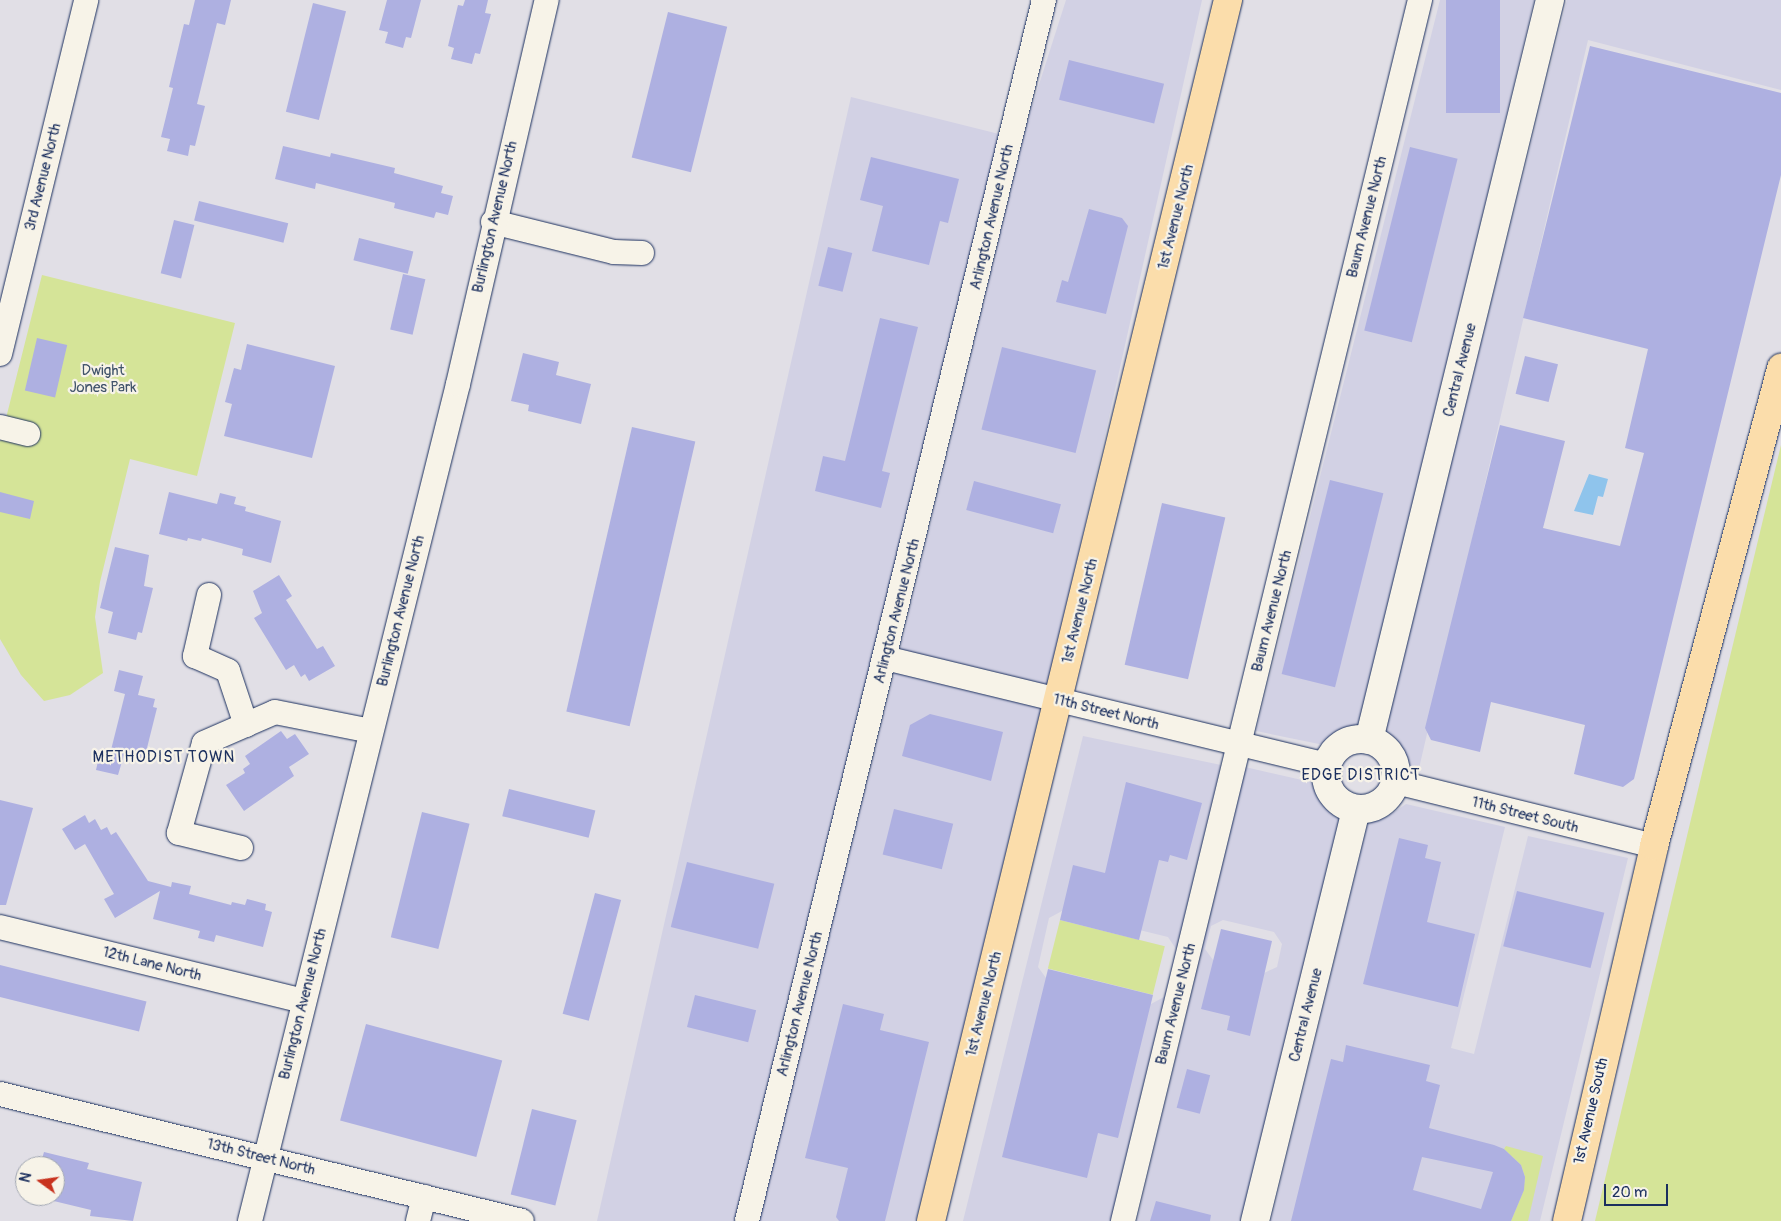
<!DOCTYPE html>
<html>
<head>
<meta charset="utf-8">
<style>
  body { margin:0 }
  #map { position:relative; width:1781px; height:1221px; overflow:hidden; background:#e1dfe6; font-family:Pangolin,sans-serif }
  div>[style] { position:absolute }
  .built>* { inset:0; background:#d2d1e4; transform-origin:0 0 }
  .green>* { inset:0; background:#d5e498; transform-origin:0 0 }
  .water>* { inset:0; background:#8fc4ec }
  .building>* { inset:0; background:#aeb0e1; transform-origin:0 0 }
  .roads { filter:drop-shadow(0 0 1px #1b2f5e) drop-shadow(0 0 1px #1b2f5e) }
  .minor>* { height:24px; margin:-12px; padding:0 12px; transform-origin:12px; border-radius:12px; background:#f7f3e8 }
  .tertiary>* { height:28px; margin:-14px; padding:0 14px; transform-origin:14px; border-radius:14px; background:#f7f3e8 }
  .tertiary>.ring { margin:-14px; padding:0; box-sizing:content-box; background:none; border:28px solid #f7f3e8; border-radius:50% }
  .primary>* { height:28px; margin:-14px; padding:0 14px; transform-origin:14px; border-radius:14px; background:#fbddab }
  span { translate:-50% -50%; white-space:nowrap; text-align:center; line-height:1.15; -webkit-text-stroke:4.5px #f7f3e8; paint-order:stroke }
  .street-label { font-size:15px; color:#1b2f5e }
  .park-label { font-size:15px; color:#40536a }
  .neighbourhood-label { font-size:16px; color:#1b2f5e; letter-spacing:1px }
  .north { position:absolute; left:15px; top:1156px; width:50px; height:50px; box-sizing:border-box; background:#f7f3e8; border:1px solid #9fa5b1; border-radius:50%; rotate:284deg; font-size:14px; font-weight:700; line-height:20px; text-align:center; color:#1b2f5e }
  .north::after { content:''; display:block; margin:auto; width:18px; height:22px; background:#c8321e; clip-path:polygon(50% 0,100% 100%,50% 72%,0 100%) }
  .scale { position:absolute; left:1604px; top:1184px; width:64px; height:22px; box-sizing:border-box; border:2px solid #1b2f5e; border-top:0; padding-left:6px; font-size:15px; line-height:18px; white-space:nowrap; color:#1b2f5e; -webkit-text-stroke:4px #f7f3e8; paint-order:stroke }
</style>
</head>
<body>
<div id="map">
  <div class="built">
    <i style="clip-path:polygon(1066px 0,1202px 0,1049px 686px,900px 650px,1029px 116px)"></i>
    <i style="clip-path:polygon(1440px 0,1534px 0,1359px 729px,1340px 733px,1324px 745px,1256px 731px)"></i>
    <i style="clip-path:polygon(1567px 0,1781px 0,1781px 90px,1588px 40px,1417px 777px,1410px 776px,1406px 756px,1397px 743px,1383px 735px)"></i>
    <i style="clip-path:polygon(851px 97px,999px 134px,734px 1221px,597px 1221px)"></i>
    <i style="left:895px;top:671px;width:154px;height:566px;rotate:14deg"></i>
    <i style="clip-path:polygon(evenodd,1083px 736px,1221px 765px,1112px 1221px,963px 1221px,1083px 736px,1062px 911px,1168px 937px,1176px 949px,1164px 997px,1151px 1004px,1046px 978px,1038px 967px,1049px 918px,1062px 911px)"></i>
    <i style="clip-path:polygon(evenodd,1245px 767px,1315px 783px,1324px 802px,1340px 819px,1242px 1221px,1137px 1221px,1245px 767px,1223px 920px,1274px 932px,1282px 944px,1277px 967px,1264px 973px,1213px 960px,1205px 949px,1211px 926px,1223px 920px)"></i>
    <i style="clip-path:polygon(1406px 804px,1505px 827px,1451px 1048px,1474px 1054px,1528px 836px,1628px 858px,1540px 1221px,1271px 1221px,1368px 822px,1388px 816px)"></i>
  </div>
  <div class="green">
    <i style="clip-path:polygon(42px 275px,235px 323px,197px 476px,130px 459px,100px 582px,95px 617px,103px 673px,70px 695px,44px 701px,21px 675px,0 639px,0 442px)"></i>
    <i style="clip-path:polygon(1781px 445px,1781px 1221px,1595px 1221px,1708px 748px)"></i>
    <i style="left:1060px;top:920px;width:108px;height:50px;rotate:14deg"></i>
    <i style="clip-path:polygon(1506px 1146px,1543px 1156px,1528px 1221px,1511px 1221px,1523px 1192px,1525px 1177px,1521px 1165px,1504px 1149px)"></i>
  </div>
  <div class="water">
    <i style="clip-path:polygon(1589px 474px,1608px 479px,1603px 497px,1598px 496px,1593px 515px,1574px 511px)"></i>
  </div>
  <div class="building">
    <i style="clip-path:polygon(195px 0,231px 0,225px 25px,217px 23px,197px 104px,205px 106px,195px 146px,190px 145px,188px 156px,167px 151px,170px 139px,161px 137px,173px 88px,169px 87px,184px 24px,189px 25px)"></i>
    <i style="clip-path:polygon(387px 0,421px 0,411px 38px,406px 37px,403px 48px,385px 43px,388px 32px,379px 30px)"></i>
    <i style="clip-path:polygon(465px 0,488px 0,485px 13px,491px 14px,480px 54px,475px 53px,472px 64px,451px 59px,454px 48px,448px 46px,458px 5px,463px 6px)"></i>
    <i style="left:1446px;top:0;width:54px;height:113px"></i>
    <i style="left:313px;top:3px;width:34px;height:112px;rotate:14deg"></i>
    <i style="left:668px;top:12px;width:61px;height:150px;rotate:14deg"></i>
    <i style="clip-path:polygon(1590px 46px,1781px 93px,1781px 175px,1634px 779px,1623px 787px,1574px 774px,1585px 725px,1491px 702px,1480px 752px,1431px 740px,1425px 728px,1500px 425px,1565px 441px,1543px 528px,1620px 546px,1644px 453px,1625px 448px,1648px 349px,1523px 318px)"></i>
    <i style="left:1069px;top:60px;width:98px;height:41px;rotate:14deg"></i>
    <i style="clip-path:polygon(283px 146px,330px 157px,331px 153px,395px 168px,394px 173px,443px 186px,441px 193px,453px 196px,448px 215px,436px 212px,434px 218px,394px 208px,395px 203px,316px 183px,315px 189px,275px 179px)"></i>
    <i style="left:1410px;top:147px;width:49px;height:189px;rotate:14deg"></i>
    <i style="clip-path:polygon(871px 157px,959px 179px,948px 223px,940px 221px,929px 265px,872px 251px,883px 206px,860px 200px)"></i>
    <i style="left:199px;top:201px;width:92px;height:20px;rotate:14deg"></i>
    <i style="clip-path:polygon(1089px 209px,1122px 218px,1128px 226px,1106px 314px,1056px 302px,1062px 280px,1068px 282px)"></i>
    <i style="left:174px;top:220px;width:21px;height:55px;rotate:14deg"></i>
    <i style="left:359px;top:238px;width:56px;height:23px;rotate:14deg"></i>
    <i style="left:828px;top:247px;width:25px;height:40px;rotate:14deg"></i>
    <i style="left:403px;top:274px;width:23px;height:57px;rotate:13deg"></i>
    <i style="clip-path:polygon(880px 318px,918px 327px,882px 471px,890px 473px,881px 508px,815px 491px,823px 456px,845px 461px)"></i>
    <i style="left:37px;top:338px;width:31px;height:54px;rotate:13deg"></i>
    <i style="clip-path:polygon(247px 344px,335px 366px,312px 458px,224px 436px,232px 404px,225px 402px,234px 368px,241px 370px)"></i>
    <i style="left:1002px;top:347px;width:97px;height:85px;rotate:14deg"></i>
    <i style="clip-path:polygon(523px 353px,559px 362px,556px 375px,591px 384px,581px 424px,528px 411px,529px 405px,511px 401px)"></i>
    <i style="left:1525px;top:356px;width:34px;height:39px;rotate:14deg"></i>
    <i style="left:632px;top:427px;width:65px;height:292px;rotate:13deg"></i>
    <i style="left:1330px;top:480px;width:55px;height:200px;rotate:14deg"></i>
    <i style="left:974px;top:481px;width:90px;height:30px;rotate:15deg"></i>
    <i style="clip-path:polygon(0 492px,34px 501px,30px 519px,0 512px)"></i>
    <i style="clip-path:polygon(169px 492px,217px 504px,220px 493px,236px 497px,234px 504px,246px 507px,245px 511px,281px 521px,271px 563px,242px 555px,243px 549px,202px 538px,201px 541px,188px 538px,187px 541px,159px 534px)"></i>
    <i style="left:1162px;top:503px;width:65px;height:166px;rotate:13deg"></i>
    <i style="clip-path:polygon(115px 547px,149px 555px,144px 586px,153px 588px,142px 633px,138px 632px,136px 640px,108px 633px,113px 612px,100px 608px)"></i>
    <i style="clip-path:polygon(279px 575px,292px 596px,286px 600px,317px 649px,323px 646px,335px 666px,309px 681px,305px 674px,301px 677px,294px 665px,286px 670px,254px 618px,262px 613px,253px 591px)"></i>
    <i style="clip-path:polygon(119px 670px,143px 676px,138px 695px,155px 699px,153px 707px,157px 708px,144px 760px,124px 755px,118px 775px,96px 770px,101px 748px,111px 750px,125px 694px,114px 691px)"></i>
    <i style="clip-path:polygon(930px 714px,1003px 732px,991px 781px,902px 756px,910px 725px)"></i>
    <i style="clip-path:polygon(281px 731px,287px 739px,295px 734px,309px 754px,289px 767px,294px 776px,244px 811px,226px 785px,245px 773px,243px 769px,250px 764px,245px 756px)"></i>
    <i style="clip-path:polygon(1126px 782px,1202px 803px,1187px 860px,1170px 855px,1168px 862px,1159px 860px,1139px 940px,1060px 920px,1073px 865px,1105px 873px)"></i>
    <i style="left:509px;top:789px;width:89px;height:28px;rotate:14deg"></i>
    <i style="clip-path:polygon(0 800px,33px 808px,6px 905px,0 905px)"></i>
    <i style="left:894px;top:809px;width:61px;height:47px;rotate:14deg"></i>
    <i style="left:422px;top:812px;width:49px;height:129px;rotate:14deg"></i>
    <i style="clip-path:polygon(85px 815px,89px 823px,95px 819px,101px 830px,107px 827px,111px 835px,116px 832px,148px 881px,171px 887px,172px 882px,191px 886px,189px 894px,231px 905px,232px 902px,245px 905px,247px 899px,266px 904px,265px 910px,272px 912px,263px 947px,216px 935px,214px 942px,198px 938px,200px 931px,153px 919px,160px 891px,115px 918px,104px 899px,114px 894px,85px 844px,75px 850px,62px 829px)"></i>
    <i style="clip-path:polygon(1399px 838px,1428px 845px,1425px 858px,1441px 862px,1427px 922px,1475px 934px,1458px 1007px,1363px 984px)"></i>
    <i style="left:687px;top:862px;width:90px;height:67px;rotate:14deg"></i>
    <i style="left:1517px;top:891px;width:90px;height:57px;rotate:14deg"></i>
    <i style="left:595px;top:893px;width:27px;height:125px;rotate:15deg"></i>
    <i style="clip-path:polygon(1221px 929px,1272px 941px,1250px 1036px,1227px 1030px,1230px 1016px,1201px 1009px)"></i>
    <i style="left:0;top:965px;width:151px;height:31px;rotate:14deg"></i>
    <i style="clip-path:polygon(1048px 969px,1153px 995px,1118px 1138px,1098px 1133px,1087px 1178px,1002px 1157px)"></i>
    <i style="left:695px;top:995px;width:63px;height:33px;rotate:14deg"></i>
    <i style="clip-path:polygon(843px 1004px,884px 1014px,880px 1030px,929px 1042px,885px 1221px,839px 1221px,836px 1217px,848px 1168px,805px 1158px)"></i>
    <i style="left:366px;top:1024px;width:141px;height:100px;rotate:15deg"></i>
    <i style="clip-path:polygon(evenodd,1346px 1045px,1430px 1065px,1426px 1081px,1440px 1085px,1429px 1128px,1494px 1145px,1504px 1149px,1521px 1165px,1525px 1177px,1524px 1190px,1511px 1221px,1291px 1221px,1331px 1059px,1343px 1062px,1346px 1045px,1422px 1157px,1493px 1172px,1481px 1209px,1413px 1190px,1422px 1157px)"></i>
    <i style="left:1187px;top:1069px;width:24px;height:40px;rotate:15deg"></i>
    <i style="left:532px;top:1109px;width:46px;height:88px;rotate:14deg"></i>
    <i style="clip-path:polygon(44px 1152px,89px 1163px,87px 1169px,142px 1182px,133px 1221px,90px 1216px,91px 1210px,33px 1196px,55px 1196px,55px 1166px,40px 1166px)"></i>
    <i style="clip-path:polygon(1156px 1201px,1211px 1215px,1210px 1221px,1150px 1221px)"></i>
  </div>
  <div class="roads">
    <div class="minor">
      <i style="left:493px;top:222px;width:125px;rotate:13.9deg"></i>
      <i style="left:614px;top:252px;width:28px;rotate:2deg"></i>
      <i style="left:0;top:354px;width:364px;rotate:-76.3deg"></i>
      <i style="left:0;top:427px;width:29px;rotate:14deg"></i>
      <i style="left:209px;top:595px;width:63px;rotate:102.9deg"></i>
      <i style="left:195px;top:656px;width:36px;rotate:24deg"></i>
      <i style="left:228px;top:671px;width:57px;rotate:71.6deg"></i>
      <i style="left:885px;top:658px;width:455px;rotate:13.6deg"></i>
      <i style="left:1396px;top:782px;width:266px;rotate:13.9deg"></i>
      <i style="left:241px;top:848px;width:64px;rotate:-166.4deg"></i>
      <i style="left:179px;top:833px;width:93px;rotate:-74.5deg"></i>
      <i style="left:204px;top:743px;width:77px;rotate:-23.6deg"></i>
      <i style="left:275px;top:712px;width:98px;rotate:11.2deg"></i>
      <i style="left:0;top:927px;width:312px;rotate:13.7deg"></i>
      <i style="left:0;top:1094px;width:537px;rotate:13.67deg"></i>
      <i style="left:250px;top:1221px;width:862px;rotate:-76.04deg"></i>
      <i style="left:458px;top:384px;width:394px;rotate:-77deg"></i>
      <i style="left:418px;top:1221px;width:25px;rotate:-76deg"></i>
      <i style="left:747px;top:1221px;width:1257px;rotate:-76.33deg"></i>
      <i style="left:1123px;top:1221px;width:1257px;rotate:-76.33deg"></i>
    </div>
    <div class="tertiary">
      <i class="ring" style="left:1326px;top:739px;width:42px;height:42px"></i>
      <i style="left:1369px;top:740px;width:762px;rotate:-76.26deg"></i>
      <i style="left:1255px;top:1221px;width:424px;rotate:-76.2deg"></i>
    </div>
    <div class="primary">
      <i style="left:931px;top:1221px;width:1257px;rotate:-76.33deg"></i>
      <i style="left:1567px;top:1221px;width:385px;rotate:-76.9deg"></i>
      <i style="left:1654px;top:846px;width:495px;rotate:-75.1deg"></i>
    </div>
  </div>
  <div class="street-label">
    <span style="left:43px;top:177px;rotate:-76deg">3rd Avenue North</span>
    <span style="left:495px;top:217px;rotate:-77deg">Burlington Avenue North</span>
    <span style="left:992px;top:217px;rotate:-77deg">Arlington Avenue North</span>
    <span style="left:1176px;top:217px;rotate:-76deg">1st Avenue North</span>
    <span style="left:1367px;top:217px;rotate:-76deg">Baum Avenue North</span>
    <span style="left:1460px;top:370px;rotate:-76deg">Central Avenue</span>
    <span style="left:401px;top:611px;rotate:-76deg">Burlington Avenue North</span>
    <span style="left:897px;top:611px;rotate:-76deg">Arlington Avenue North</span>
    <span style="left:1080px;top:611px;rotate:-76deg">1st Avenue North</span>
    <span style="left:1272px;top:611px;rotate:-76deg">Baum Avenue North</span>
    <span style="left:1106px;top:712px;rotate:14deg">11th Street North</span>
    <span style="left:1525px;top:815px;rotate:14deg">11th Street South</span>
    <span style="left:152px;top:964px;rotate:14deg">12th Lane North</span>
    <span style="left:303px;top:1004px;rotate:-76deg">Burlington Avenue North</span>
    <span style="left:800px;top:1004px;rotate:-76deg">Arlington Avenue North</span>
    <span style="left:984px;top:1004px;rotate:-76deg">1st Avenue North</span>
    <span style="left:1176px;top:1004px;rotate:-76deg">Baum Avenue North</span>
    <span style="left:1306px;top:1015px;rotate:-76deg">Central Avenue</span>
    <span style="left:1591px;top:1111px;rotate:-77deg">1st Avenue South</span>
    <span style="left:261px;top:1157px;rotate:14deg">13th Street North</span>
  </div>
  <div class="park-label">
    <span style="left:103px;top:379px">Dwight<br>Jones Park</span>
  </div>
  <div class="neighbourhood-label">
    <span style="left:164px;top:757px">METHODIST TOWN</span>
    <span style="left:1361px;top:775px">EDGE DISTRICT</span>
  </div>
  <div class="north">N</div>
  <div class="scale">20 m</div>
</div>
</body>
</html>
